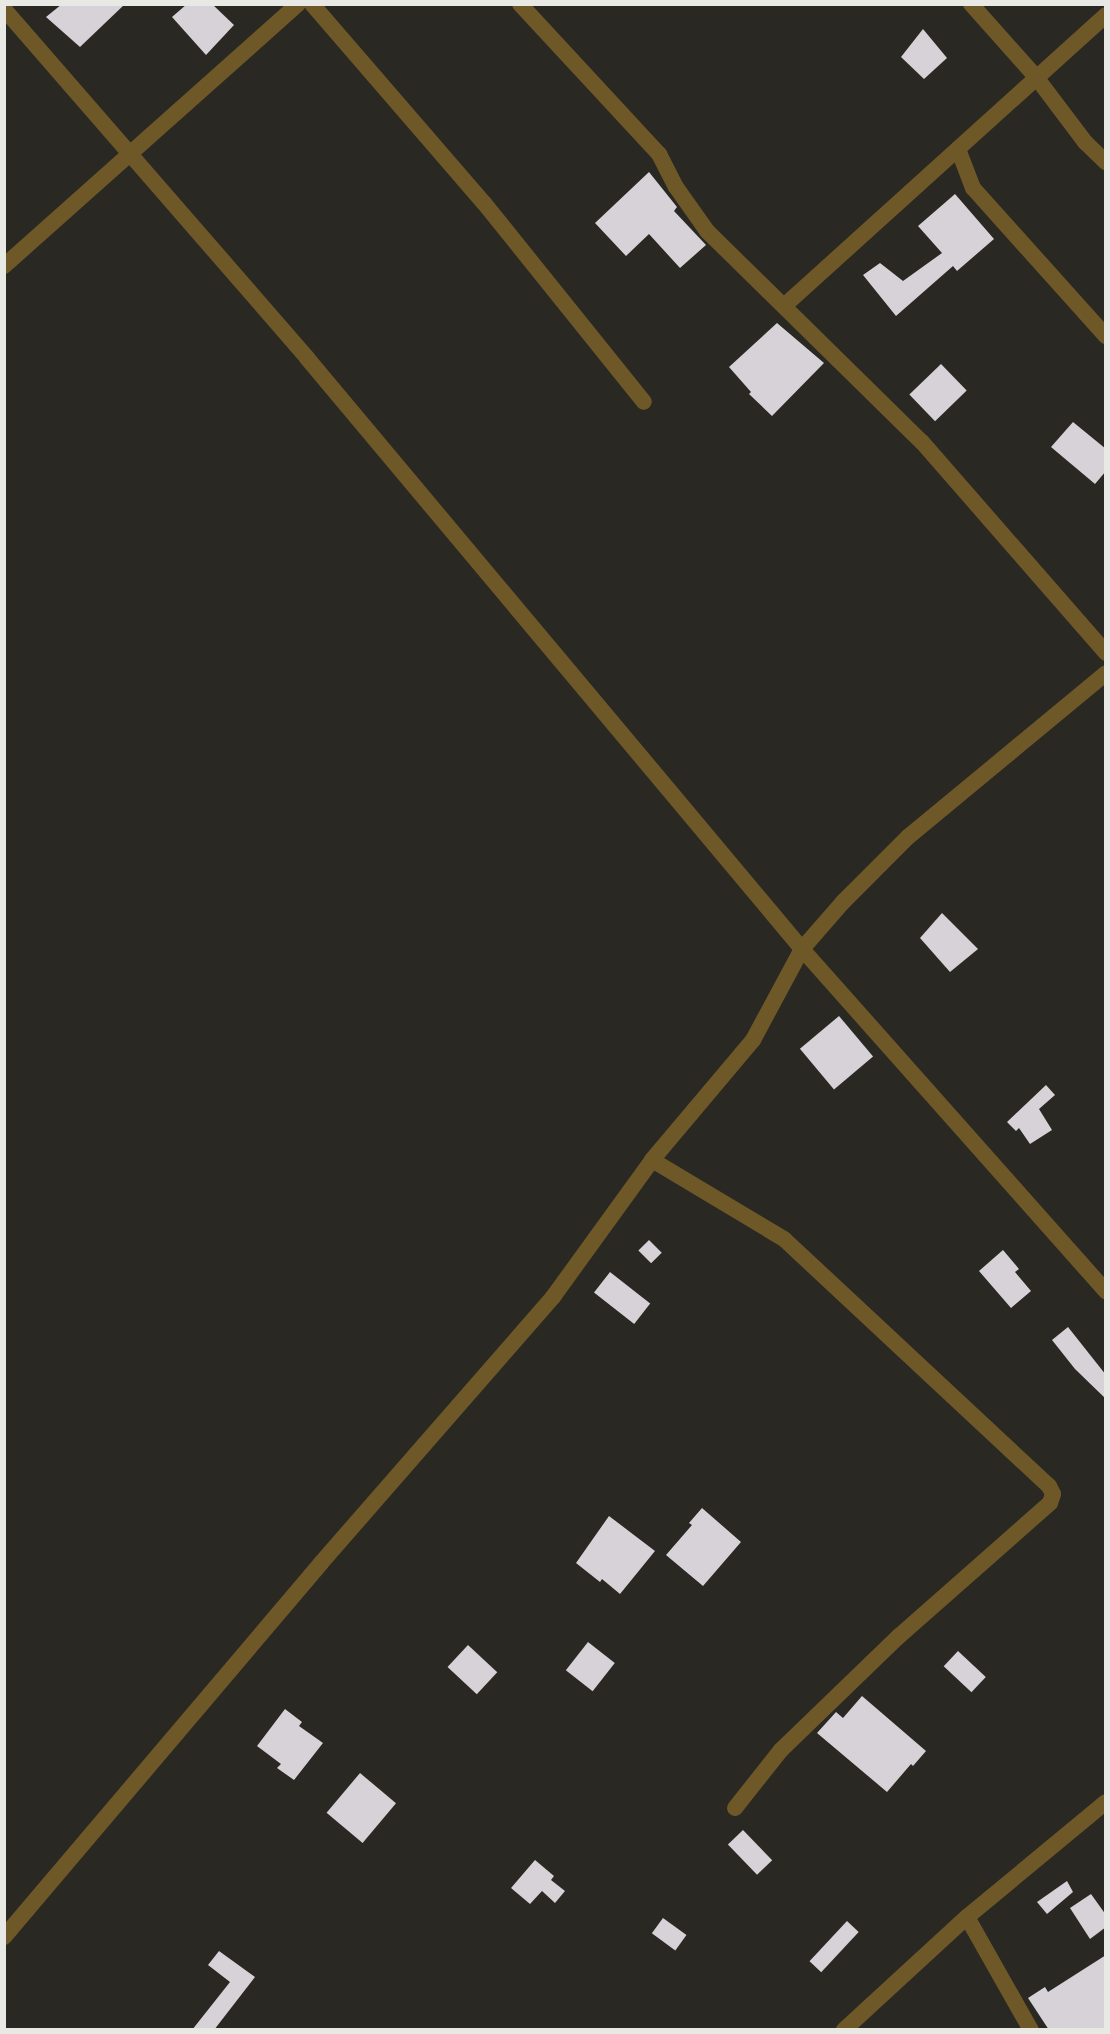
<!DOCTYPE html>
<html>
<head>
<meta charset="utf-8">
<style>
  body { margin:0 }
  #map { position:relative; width:1110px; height:2034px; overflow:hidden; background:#292823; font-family:Rubik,sans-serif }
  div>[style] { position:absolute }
  .building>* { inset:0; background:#d6d2d8; transform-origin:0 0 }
  .minor>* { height:16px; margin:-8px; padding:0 8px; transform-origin:8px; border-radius:8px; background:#6f5827 }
  .tertiary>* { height:16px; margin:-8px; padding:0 8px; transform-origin:8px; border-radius:8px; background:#6f5827 }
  span { translate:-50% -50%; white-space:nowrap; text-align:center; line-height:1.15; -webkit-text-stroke:6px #11110e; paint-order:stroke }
  .frame { position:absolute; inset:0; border:6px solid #e8e8e4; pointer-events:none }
</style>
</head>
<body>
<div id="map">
  <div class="building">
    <i style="clip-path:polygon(62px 4px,125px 4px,80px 47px,46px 17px)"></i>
    <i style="clip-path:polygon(187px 4px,212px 4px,234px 25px,206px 55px,172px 17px)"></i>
    <i style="clip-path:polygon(923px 29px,947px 58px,924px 79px,901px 57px)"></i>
    <i style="clip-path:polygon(649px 172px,677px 207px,674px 211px,706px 245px,680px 268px,649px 234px,626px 256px,595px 223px)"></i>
    <i style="clip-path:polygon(955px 194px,994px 239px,957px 271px,953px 266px,896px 316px,863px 275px,880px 263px,903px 281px,942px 253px,918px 226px)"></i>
    <i style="clip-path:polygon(777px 323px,824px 363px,772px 416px,749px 394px,751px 392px,729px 367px)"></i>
    <i style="left:941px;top:364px;width:37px;height:44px;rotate:46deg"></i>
    <i style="clip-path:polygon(1073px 422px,1106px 449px,1106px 471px,1095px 484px,1051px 447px)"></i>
    <i style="clip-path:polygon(942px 913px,978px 949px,950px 972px,920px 938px)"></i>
    <i style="left:839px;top:1016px;width:53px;height:51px;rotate:50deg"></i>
    <i style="clip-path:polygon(1046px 1085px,1055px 1095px,1039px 1109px,1052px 1130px,1030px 1144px,1019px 1128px,1016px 1131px,1007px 1122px)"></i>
    <i style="left:649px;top:1240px;width:18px;height:15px;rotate:45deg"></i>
    <i style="clip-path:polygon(1003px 1250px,1019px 1269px,1015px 1272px,1031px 1291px,1011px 1308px,979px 1271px)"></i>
    <i style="left:610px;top:1272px;width:51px;height:26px;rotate:38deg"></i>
    <i style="clip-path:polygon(1068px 1327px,1106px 1375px,1106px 1399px,1075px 1369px,1052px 1340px)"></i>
    <i style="clip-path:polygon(702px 1508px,741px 1542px,703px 1586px,666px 1555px,692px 1525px,689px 1523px)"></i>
    <i style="clip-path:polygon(609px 1516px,655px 1551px,620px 1594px,602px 1579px,600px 1582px,576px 1563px)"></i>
    <i style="left:588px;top:1642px;width:34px;height:36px;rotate:38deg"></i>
    <i style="left:468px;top:1645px;width:40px;height:30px;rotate:43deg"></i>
    <i style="left:958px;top:1651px;width:38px;height:21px;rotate:43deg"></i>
    <i style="clip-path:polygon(862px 1696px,926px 1751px,913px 1766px,911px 1764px,887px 1792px,817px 1733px,836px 1712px,843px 1718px)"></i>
    <i style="clip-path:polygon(285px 1709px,302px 1722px,299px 1726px,323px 1743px,294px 1780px,277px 1768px,281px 1764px,257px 1746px)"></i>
    <i style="left:360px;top:1773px;width:47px;height:52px;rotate:40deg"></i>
    <i style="left:743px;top:1830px;width:42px;height:21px;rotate:46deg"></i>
    <i style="clip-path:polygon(535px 1860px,554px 1876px,551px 1880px,565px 1891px,555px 1903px,542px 1891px,530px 1904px,511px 1888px)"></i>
    <i style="clip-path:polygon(1067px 1881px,1073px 1892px,1047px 1914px,1037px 1902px)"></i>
    <i style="clip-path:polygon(1091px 1894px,1106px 1915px,1106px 1927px,1090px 1939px,1070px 1908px)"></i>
    <i style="left:663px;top:1918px;width:29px;height:19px;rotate:36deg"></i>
    <i style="left:847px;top:1921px;width:16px;height:55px;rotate:43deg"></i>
    <i style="clip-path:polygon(219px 1951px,255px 1977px,214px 2030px,192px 2030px,230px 1982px,208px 1965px)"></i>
    <i style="clip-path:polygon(1106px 1955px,1106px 2030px,1049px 2030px,1028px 1998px,1045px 1987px,1048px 1992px)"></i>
  </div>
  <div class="minor">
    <i style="left:312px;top:4px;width:263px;rotate:49.2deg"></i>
    <i style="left:484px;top:203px;width:255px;rotate:51.2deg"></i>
    <i style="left:520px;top:4px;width:205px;rotate:47.2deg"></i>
    <i style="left:659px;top:154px;width:37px;rotate:63deg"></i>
    <i style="left:676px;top:187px;width:54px;rotate:54.8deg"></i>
    <i style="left:707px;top:231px;width:301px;rotate:44.5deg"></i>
    <i style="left:922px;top:442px;width:280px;rotate:48.9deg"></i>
    <i style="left:971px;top:4px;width:98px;rotate:48.3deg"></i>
    <i style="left:1036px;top:77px;width:81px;rotate:53deg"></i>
    <i style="left:1085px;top:142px;width:29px;rotate:44deg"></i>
    <i style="left:4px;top:9px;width:462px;rotate:49deg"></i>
    <i style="left:307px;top:358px;width:771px;rotate:50.05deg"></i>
    <i style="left:802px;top:949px;width:458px;rotate:48.4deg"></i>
    <i style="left:958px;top:149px;width:42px;rotate:69deg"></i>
    <i style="left:973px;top:188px;width:199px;rotate:48.1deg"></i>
    <i style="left:4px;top:266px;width:394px;rotate:-41.7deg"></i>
    <i style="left:784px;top:306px;width:434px;rotate:-42.1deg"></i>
    <i style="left:652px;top:1160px;width:154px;rotate:30.9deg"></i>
    <i style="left:784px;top:1239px;width:362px;rotate:43deg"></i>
    <i style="left:1049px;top:1486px;width:9px;rotate:63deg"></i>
    <i style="left:1053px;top:1494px;width:9px;rotate:108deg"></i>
    <i style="left:1050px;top:1503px;width:201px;rotate:138.6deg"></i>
    <i style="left:899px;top:1636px;width:164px;rotate:136deg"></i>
    <i style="left:781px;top:1750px;width:74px;rotate:128.4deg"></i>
    <i style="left:967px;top:1917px;width:130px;rotate:60.5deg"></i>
    <i style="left:4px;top:1937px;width:490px;rotate:-49.7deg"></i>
    <i style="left:321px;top:1563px;width:353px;rotate:-48.9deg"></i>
    <i style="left:553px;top:1297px;width:169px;rotate:-54.1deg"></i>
    <i style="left:652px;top:1160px;width:157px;rotate:-49.9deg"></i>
    <i style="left:753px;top:1040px;width:103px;rotate:-61.7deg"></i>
    <i style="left:802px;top:949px;width:62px;rotate:-48.9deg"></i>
    <i style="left:843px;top:902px;width:92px;rotate:-45deg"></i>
    <i style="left:908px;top:837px;width:257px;rotate:-39.6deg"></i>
  </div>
  <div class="tertiary">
    <i style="left:844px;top:2030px;width:167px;rotate:-42.6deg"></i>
    <i style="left:967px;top:1917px;width:180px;rotate:-39.6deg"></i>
  </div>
  <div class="frame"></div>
</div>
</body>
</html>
